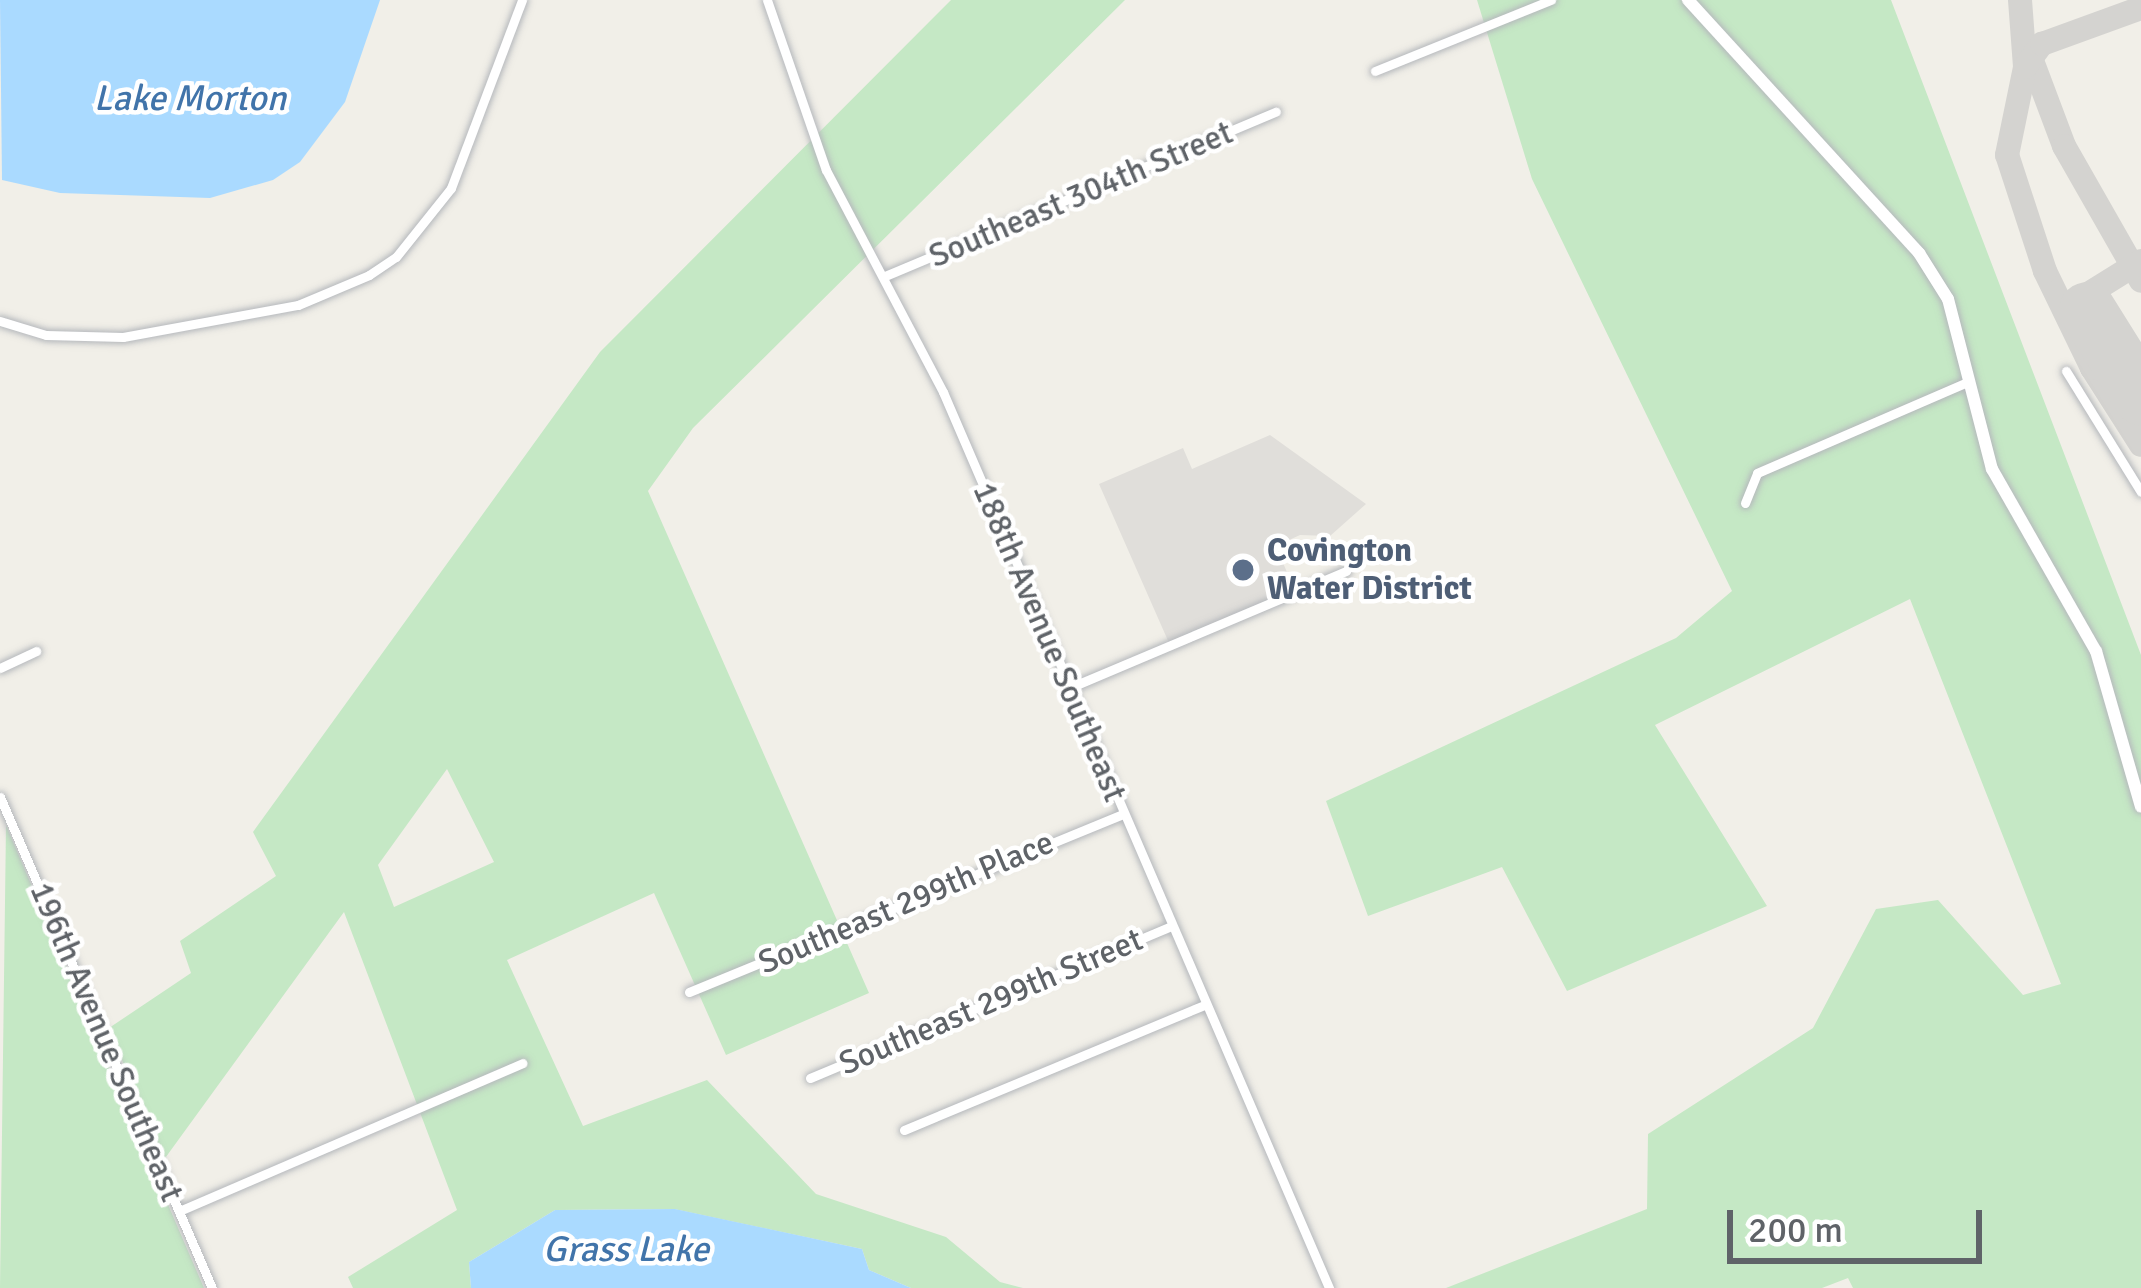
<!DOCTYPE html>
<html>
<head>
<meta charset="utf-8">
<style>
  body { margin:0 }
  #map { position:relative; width:2141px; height:1288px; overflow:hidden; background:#f1efe8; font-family:Signika,sans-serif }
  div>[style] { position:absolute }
  .industrial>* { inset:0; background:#e0deda }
  .green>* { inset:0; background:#c5e8c5 }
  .water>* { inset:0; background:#aadaff }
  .taxiway>* { height:24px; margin:-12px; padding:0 12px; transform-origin:12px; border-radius:12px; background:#d4d3d0 }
  .runway>* { height:57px; margin:-28.5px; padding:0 28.5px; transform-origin:28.5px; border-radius:28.5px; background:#d4d3d0 }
  .roads { filter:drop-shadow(0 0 3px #b5b8bc) drop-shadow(0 0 3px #b5b8bc) }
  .street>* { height:9px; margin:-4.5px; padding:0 4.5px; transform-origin:4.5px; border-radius:4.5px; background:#fff }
  .secondary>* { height:12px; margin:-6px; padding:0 6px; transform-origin:6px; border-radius:6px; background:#fff }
  .dots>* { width:33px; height:33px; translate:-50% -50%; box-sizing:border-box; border:6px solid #fff; border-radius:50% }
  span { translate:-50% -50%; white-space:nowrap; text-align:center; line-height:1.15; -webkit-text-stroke:9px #fff; paint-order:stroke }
  .street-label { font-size:33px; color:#5f6368 }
  .service-label { font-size:33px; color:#4e5e75; font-weight:700 }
  .left { translate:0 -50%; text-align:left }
  .water-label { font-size:36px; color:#4174aa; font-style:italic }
  .scale { position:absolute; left:1727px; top:1210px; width:255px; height:54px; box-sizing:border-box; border:6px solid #5f6368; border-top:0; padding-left:15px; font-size:36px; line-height:42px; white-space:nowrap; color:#5f6368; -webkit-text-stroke:9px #fff; paint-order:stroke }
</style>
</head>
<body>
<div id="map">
  <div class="industrial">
    <i style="clip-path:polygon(1270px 435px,1366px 504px,1330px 536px,1300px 535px,1276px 546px,1294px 589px,1169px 643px,1099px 484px,1183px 448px,1192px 469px)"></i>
  </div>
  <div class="green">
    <i style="clip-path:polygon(evenodd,951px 0,1125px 0,693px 428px,648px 491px,869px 993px,726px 1055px,654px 893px,507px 960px,583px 1126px,707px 1080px,816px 1194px,946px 1237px,1000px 1282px,1023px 1288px,911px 1288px,869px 1270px,862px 1249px,674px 1209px,555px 1210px,469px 1262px,471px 1288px,353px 1288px,348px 1277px,457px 1210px,344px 912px,163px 1161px,109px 1028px,191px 973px,180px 941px,276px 876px,253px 832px,600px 352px,951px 0,447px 769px,494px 862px,394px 907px,378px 865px,447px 769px)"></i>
    <i style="clip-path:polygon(1477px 0,1891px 0,2141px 655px,2141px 1288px,1853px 1288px,1848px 1278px,1822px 1288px,1446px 1288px,1647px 1209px,1648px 1134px,1813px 1028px,1876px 909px,1938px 900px,2023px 995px,2061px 984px,1910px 599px,1655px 725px,1767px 906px,1567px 991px,1502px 867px,1368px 916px,1326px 801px,1676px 638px,1732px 591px,1532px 179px)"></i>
    <i style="clip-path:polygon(6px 825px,97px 1040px,204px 1288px,0 1288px)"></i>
  </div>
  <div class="water">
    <i style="clip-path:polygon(0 0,380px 0,345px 102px,300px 162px,273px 180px,210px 198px,60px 193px,2px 180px)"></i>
    <i style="clip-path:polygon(675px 1209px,862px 1249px,869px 1270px,911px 1288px,471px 1288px,469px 1262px,555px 1210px)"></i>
  </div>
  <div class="taxiway">
    <i style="left:2020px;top:0;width:67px;rotate:85.7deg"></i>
    <i style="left:2031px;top:58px;width:94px;rotate:69.4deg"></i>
    <i style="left:2064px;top:146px;width:155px;rotate:60.3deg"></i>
    <i style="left:2064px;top:309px;width:91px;rotate:-31.9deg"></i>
    <i style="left:2114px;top:352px;width:27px;rotate:144deg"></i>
    <i style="left:2092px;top:368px;width:91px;rotate:57.5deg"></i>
    <i style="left:2092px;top:368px;width:108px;rotate:-115.9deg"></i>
    <i style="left:2045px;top:271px;width:122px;rotate:-108.1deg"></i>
    <i style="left:2007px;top:155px;width:90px;rotate:-78.4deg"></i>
    <i style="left:2025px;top:67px;width:29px;rotate:-54deg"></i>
    <i style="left:2042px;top:44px;width:105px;rotate:-20deg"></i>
  </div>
  <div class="runway">
    <i style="left:2087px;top:310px;width:102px;rotate:57.9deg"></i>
  </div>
  <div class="roads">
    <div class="street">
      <i style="left:767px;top:0;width:180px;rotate:70.9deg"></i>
      <i style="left:826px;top:170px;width:251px;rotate:62.2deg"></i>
      <i style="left:943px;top:392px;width:976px;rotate:66.69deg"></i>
      <i style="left:1375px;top:71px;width:190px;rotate:-22deg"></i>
      <i style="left:885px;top:276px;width:424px;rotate:-22.8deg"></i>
      <i style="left:0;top:321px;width:48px;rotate:16.9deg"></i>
      <i style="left:46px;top:335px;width:77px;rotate:1.5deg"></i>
      <i style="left:123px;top:337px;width:178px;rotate:-10.4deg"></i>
      <i style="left:298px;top:305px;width:77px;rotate:-22.9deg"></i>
      <i style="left:369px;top:275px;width:32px;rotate:-34deg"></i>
      <i style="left:396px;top:257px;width:88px;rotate:-51.4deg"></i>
      <i style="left:451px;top:188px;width:201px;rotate:-69.3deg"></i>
      <i style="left:2066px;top:371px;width:142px;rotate:58.2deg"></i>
      <i style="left:1745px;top:503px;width:32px;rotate:-68deg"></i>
      <i style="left:1757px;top:473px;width:232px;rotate:-23.4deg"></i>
      <i style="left:0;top:668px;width:40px;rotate:-25deg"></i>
      <i style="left:1069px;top:688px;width:301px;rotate:-22.9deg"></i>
      <i style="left:0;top:797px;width:535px;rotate:66.65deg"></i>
      <i style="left:689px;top:992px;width:469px;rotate:-22.3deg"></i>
      <i style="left:810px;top:1078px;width:393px;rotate:-22.8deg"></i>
      <i style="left:904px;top:1130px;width:327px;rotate:-22.6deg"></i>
      <i style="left:179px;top:1211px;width:374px;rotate:-23.3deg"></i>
    </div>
    <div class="secondary">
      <i style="left:1688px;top:0;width:343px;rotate:47.6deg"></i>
      <i style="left:1919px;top:253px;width:54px;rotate:57.8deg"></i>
      <i style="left:1948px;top:299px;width:176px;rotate:75.5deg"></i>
      <i style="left:1992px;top:469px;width:210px;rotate:60.3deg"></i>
      <i style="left:2096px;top:651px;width:162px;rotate:73.9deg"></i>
    </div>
  </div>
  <div class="dots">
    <i style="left:1243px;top:570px;background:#5c6f8a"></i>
  </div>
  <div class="street-label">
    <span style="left:1081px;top:195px;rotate:-23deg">Southeast 304th Street</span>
    <span style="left:1049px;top:642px;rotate:67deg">188th Avenue Southeast</span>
    <span style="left:906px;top:903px;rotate:-23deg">Southeast 299th Place</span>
    <span style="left:991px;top:1002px;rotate:-23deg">Southeast 299th Street</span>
    <span style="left:106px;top:1042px;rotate:67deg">196th Avenue Southeast</span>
  </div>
  <div class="service-label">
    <span class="left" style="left:1267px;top:570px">Covington<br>Water District</span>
  </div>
  <div class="water-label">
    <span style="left:190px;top:99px">Lake Morton</span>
    <span style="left:626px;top:1250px">Grass Lake</span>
  </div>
  <div class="scale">200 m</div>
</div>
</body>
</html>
